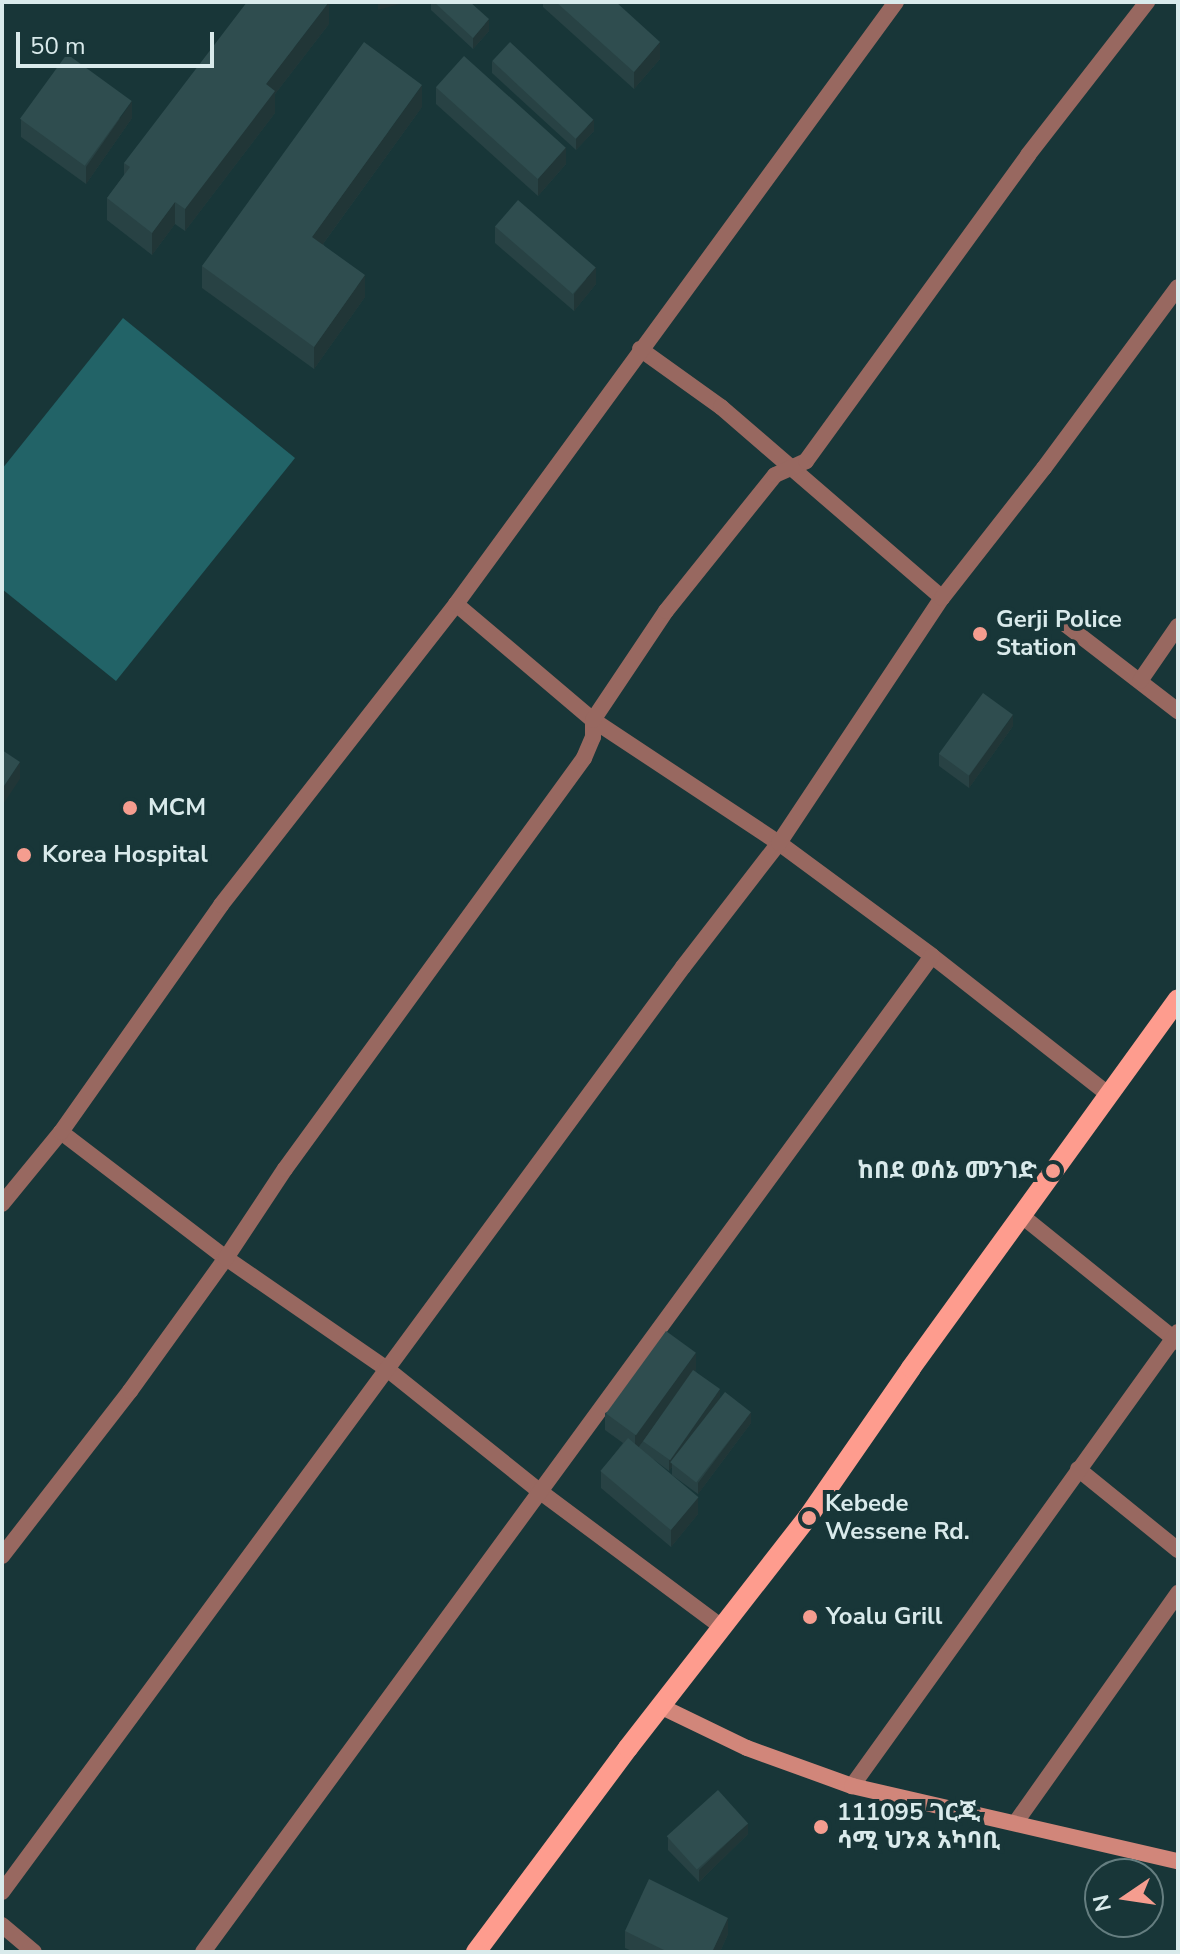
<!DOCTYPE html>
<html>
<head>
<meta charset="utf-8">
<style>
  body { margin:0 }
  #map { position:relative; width:1180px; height:1954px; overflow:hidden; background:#183638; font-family:"Nunito Sans","Noto Sans Ethiopic",sans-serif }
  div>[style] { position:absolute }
  .green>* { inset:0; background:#226367 }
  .street>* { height:16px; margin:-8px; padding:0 8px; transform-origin:8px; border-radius:8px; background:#986860 }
  .secondary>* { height:16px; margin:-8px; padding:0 8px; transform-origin:8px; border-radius:8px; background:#d1867a }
  .primary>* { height:20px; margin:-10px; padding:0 10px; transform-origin:10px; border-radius:10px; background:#fe9c8e }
  .wall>* { inset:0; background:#284244 }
  .shaded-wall>* { inset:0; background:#213637 }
  .building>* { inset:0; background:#2f4d4f; transform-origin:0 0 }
  .dots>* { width:22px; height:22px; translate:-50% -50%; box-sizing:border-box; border:4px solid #183638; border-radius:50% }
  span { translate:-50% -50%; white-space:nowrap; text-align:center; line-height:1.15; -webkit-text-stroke:8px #183638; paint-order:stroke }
  .poi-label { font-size:24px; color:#d9eaeb; font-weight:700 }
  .left { translate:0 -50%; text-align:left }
  .right { translate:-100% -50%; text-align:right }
  .frame { position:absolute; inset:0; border:4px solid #d9eaeb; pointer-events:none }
  .north { position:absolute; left:1084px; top:1858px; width:80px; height:80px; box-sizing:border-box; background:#183638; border:2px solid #657e80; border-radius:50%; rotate:257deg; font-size:22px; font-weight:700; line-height:32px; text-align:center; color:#d9eaeb }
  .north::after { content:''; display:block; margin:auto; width:28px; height:36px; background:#f59d8f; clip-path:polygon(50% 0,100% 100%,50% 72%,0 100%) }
  .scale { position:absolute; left:16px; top:32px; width:198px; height:36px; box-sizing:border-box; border:4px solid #d9eaeb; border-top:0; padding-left:10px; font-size:24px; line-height:28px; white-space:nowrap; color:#d9eaeb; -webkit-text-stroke:6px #183638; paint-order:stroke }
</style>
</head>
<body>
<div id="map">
  <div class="green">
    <i style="clip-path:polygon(123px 318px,295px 458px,116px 681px,2px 589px,2px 469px)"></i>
  </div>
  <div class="street">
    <i style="left:640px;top:349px;width:100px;rotate:35.6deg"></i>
    <i style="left:721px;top:407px;width:292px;rotate:40.8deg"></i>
    <i style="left:456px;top:604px;width:180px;rotate:40.3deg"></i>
    <i style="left:593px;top:720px;width:223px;rotate:33.5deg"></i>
    <i style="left:779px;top:843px;width:190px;rotate:36.4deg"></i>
    <i style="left:932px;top:956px;width:225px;rotate:38.1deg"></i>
    <i style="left:1061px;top:621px;width:148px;rotate:37.6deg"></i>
    <i style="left:1140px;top:681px;width:67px;rotate:-55.4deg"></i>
    <i style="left:61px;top:1132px;width:208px;rotate:37.4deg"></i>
    <i style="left:226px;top:1258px;width:196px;rotate:34.6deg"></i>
    <i style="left:387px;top:1369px;width:193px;rotate:38.7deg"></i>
    <i style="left:538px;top:1490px;width:229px;rotate:36.7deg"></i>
    <i style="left:2px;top:1204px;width:93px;rotate:-50.7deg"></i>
    <i style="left:61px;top:1132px;width:278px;rotate:-54.8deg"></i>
    <i style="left:221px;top:905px;width:382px;rotate:-52deg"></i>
    <i style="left:456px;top:604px;width:746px;rotate:-53.84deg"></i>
    <i style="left:1022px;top:1216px;width:201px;rotate:38.9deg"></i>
    <i style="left:1078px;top:1469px;width:129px;rotate:39deg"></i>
    <i style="left:2px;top:1556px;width:209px;rotate:-52.2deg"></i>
    <i style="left:130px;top:1391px;width:164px;rotate:-54.2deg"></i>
    <i style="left:226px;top:1258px;width:107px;rotate:-56.5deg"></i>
    <i style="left:285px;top:1169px;width:508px;rotate:-53.96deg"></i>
    <i style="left:584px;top:758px;width:23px;rotate:-67deg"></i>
    <i style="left:593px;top:737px;width:17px;rotate:-90deg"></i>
    <i style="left:593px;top:720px;width:131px;rotate:-56.2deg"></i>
    <i style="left:666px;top:611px;width:174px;rotate:-51.3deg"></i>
    <i style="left:775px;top:475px;width:34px;rotate:-24deg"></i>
    <i style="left:806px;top:461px;width:378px;rotate:-54deg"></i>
    <i style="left:1028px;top:155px;width:194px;rotate:-52.1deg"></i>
    <i style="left:852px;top:1786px;width:559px;rotate:-54.32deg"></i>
    <i style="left:1016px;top:1822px;width:281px;rotate:-54.7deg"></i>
    <i style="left:2px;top:1892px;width:1149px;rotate:-53.64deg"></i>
    <i style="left:683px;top:967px;width:157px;rotate:-52.3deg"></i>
    <i style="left:779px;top:843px;width:294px;rotate:-56.4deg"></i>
    <i style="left:942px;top:598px;width:165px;rotate:-51.9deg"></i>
    <i style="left:1044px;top:468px;width:225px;rotate:-53.5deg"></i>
    <i style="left:2px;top:1925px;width:42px;rotate:40.2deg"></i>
    <i style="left:203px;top:1952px;width:1234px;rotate:-53.8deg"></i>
  </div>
  <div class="secondary">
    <i style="left:662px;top:1707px;width:94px;rotate:25.8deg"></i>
    <i style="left:747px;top:1748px;width:112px;rotate:19.9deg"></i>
    <i style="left:852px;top:1786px;width:335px;rotate:13deg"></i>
  </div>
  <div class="primary">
    <i style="left:476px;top:1952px;width:254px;rotate:-53.3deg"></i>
    <i style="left:628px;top:1748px;width:293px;rotate:-52.1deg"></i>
    <i style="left:808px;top:1517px;width:181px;rotate:-55.3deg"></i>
    <i style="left:911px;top:1368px;width:455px;rotate:-54.1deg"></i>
  </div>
  <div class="wall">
    <i style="clip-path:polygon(431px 2px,470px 2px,489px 31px,473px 49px,431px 10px)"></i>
    <i style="clip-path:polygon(543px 2px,616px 2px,660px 59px,634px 89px,543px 7px)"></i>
    <i style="clip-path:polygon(329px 24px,275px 94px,275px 113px,185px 231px,175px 224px,152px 255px,107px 220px,107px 198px,124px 175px,124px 163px)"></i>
    <i style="clip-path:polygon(492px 61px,594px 131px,576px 150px,492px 73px)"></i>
    <i style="clip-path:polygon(436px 87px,566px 164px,538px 196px,436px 104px)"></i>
    <i style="clip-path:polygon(422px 107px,323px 244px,365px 297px,314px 369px,202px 288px,202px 266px)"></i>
    <i style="clip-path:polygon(132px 118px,86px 184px,21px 137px,21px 120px)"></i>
    <i style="clip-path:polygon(495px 226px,596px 284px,574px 311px,495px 243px)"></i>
    <i style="clip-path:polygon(1013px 726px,969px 788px,939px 766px,939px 754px)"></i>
    <i style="clip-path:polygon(696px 1369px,695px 1371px,720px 1398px,751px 1423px,698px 1494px,672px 1475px,672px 1467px,669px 1471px,653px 1459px,698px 1514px,671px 1547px,601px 1488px,601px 1471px,623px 1443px,605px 1430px,605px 1413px)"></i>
    <i style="clip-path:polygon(748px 1834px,699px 1882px,668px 1850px,668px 1838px)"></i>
    <i style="clip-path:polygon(625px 1931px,728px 1934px,720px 1952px,634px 1952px,625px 1948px)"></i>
  </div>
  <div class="shaded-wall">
    <i style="clip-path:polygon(329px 2px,329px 24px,275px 94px,275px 113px,185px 231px,185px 209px,266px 84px)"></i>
    <i style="clip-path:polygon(378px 2px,404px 2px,404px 3px,378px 10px)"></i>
    <i style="clip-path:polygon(489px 19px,489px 31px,473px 49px,473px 38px)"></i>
    <i style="clip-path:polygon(660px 42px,660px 59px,634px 89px,634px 72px)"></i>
    <i style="clip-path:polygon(422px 85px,422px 107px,312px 259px,312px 237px)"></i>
    <i style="clip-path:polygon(132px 101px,132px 118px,86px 184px,86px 167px)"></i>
    <i style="clip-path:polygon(594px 119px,594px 131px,576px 150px,576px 139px)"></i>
    <i style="clip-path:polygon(566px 147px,566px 164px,538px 196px,538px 179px)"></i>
    <i style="clip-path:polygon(175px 202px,175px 224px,152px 255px,152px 233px)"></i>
    <i style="clip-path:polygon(596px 267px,596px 284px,574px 311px,574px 294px)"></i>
    <i style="clip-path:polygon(365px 275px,365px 297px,314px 369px,314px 347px)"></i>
    <i style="clip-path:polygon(1013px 715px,1013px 726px,969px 788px,969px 776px)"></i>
    <i style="clip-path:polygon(20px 762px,20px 779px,2px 806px,2px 789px)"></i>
    <i style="clip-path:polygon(696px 1353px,696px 1369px,635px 1452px,635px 1435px)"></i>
    <i style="clip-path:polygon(720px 1389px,720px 1401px,672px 1463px,672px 1467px,669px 1471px,669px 1460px)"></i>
    <i style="clip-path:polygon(751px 1412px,751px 1423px,698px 1494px,698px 1483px)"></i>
    <i style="clip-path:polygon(698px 1497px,698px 1514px,671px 1547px,671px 1530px)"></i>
    <i style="clip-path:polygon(748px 1823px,748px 1834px,699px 1882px,699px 1870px)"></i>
    <i style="clip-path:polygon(728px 1918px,728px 1934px,720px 1952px,712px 1952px)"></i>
  </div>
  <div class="building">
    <i style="clip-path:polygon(247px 2px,329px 2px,266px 84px,275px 91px,185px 209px,175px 202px,152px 233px,107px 198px,130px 167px,124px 163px)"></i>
    <i style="clip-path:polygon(434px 2px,470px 2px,489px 19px,473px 38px)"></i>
    <i style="clip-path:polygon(556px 2px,616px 2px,660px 42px,634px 72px)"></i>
    <i style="clip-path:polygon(364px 42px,422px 85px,312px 237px,365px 275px,314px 347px,202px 266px)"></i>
    <i style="left:510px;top:42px;width:114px;height:26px;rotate:43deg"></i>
    <i style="left:67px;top:54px;width:80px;height:80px;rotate:36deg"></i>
    <i style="left:464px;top:56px;width:137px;height:42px;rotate:42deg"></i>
    <i style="left:518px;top:200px;width:103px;height:35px;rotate:41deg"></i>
    <i style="left:983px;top:693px;width:37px;height:75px;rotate:36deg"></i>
    <i style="clip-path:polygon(2px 750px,20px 762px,2px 789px)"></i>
    <i style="left:666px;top:1331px;width:37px;height:102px;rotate:36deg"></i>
    <i style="left:693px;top:1370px;width:33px;height:87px;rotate:35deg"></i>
    <i style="left:725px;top:1392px;width:33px;height:89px;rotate:38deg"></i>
    <i style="left:628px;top:1438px;width:92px;height:43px;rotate:40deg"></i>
    <i style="left:718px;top:1790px;width:45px;height:69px;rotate:48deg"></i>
    <i style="clip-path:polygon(649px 1879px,728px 1918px,712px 1952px,668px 1952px,625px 1931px)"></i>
  </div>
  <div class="dots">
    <i style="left:980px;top:634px;background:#f59d8f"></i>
    <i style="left:130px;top:808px;background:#f59d8f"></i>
    <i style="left:24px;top:855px;background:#f59d8f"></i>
    <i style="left:1053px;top:1171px;background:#f59d8f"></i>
    <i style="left:809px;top:1518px;background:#f59d8f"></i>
    <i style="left:810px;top:1617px;background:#f59d8f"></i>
    <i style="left:821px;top:1827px;background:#f59d8f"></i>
  </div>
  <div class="poi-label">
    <span class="left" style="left:996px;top:634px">Gerji Police<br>Station</span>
    <span class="left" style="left:148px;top:808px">MCM</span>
    <span class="left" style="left:42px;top:855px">Korea Hospital</span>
    <span class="right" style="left:1037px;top:1171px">ከበደ ወሰኔ መንገድ</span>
    <span class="left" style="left:825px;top:1518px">Kebede<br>Wessene Rd.</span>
    <span class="left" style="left:826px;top:1617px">Yoalu Grill</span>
    <span class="left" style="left:837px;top:1827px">111095 ገርጂ<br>ሳሚ ህንጻ አካባቢ</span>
  </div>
  <div class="frame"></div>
  <div class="north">N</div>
  <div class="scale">50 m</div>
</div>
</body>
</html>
